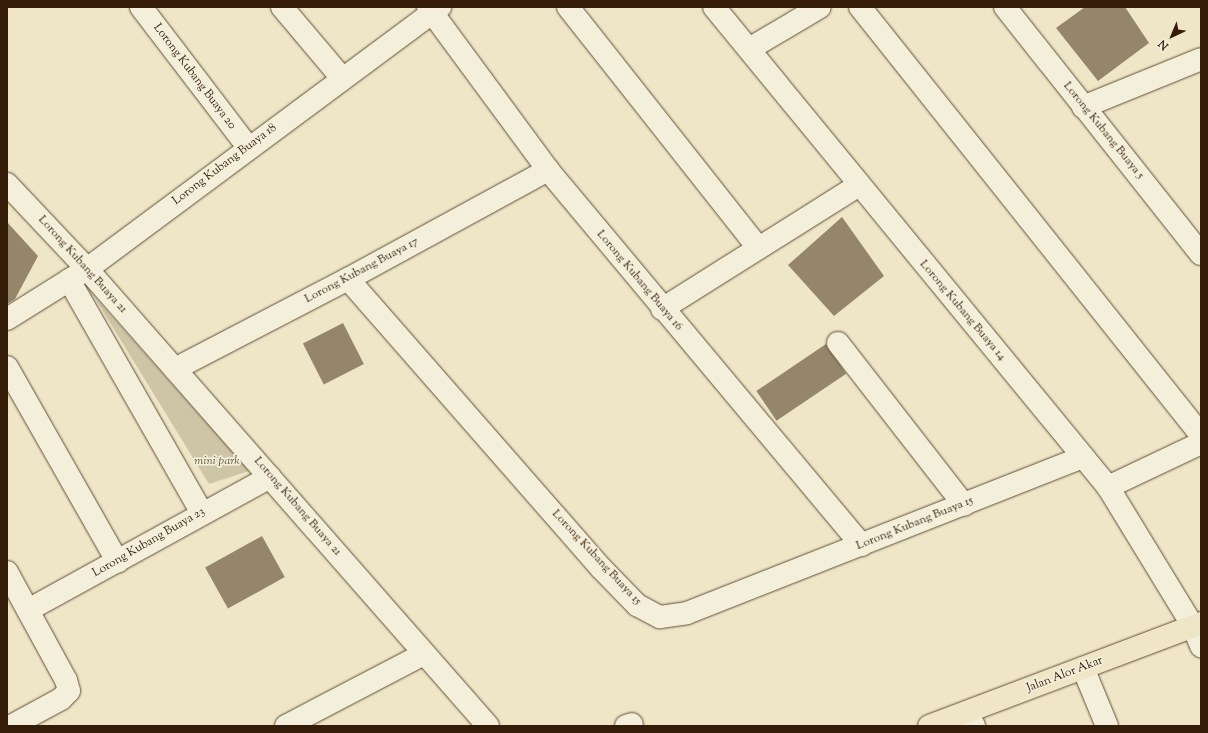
<!DOCTYPE html>
<html>
<head>
<meta charset="utf-8">
<style>
  body { margin:0 }
  #map { position:relative; width:1208px; height:733px; overflow:hidden; background:#eee6c6; font-family:"Sorts Mill Goudy",serif }
  div>[style] { position:absolute }
  .green>* { inset:0; background:#cec4a6 }
  .building>* { inset:0; background:#95856b; transform-origin:0 0 }
  .roads { filter:drop-shadow(0 0 1px #624e38) drop-shadow(0 0 1px #624e38) }
  .minor>* { height:22px; margin:-11px; padding:0 11px; transform-origin:11px; border-radius:11px; background:#f4efda }
  .major>* { height:22px; margin:-11px; padding:0 11px; transform-origin:11px; border-radius:11px; background:#eee6c6 }
  span { translate:-50% -50%; white-space:nowrap; text-align:center; line-height:1.15; -webkit-text-stroke:3.5px #f4efda; paint-order:stroke }
  .street-label { font-size:12px; color:#341c09 }
  .park-label { font-size:12px; color:#624e38; font-style:italic }
  .frame { position:absolute; inset:0; border:8px solid #341c09; pointer-events:none }
  .north { position:absolute; left:1152px; top:16px; width:40px; height:40px; -webkit-text-stroke:3px #f4efda; paint-order:stroke; rotate:224deg; font-size:11px; font-weight:700; line-height:16px; text-align:center; color:#341c09 }
  .north::after { content:''; display:block; margin:auto; width:14px; height:18px; background:#341c09; clip-path:polygon(50% 0,100% 100%,50% 72%,0 100%) }
</style>
</head>
<body>
<div id="map">
  <div class="green">
    <i style="clip-path:polygon(93px 295px,249px 471px,209px 484px)"></i>
  </div>
  <div class="building">
    <i style="clip-path:polygon(1085px 7px,1125px 7px,1149px 43px,1098px 81px,1056px 28px)"></i>
    <i style="clip-path:polygon(842px 217px,884px 276px,834px 316px,788px 265px)"></i>
    <i style="clip-path:polygon(7px 222px,38px 256px,15px 299px,7px 304px)"></i>
    <i style="left:343px;top:323px;width:46px;height:45px;rotate:63deg"></i>
    <i style="left:826px;top:344px;width:36px;height:84px;rotate:56deg"></i>
    <i style="left:262px;top:536px;width:47px;height:65px;rotate:61deg"></i>
  </div>
  <div class="roads">
    <div class="minor">
      <i style="left:141px;top:7px;width:176px;rotate:52.6deg"></i>
      <i style="left:282px;top:7px;width:93px;rotate:49.8deg"></i>
      <i style="left:428px;top:7px;width:202px;rotate:53.6deg"></i>
      <i style="left:548px;top:170px;width:489px;rotate:50.1deg"></i>
      <i style="left:568px;top:7px;width:307px;rotate:51.7deg"></i>
      <i style="left:714px;top:7px;width:621px;rotate:50.62deg"></i>
      <i style="left:1108px;top:487px;width:163px;rotate:58.6deg"></i>
      <i style="left:1193px;top:626px;width:22px;rotate:68deg"></i>
      <i style="left:860px;top:7px;width:547px;rotate:51.45deg"></i>
      <i style="left:1005px;top:7px;width:315px;rotate:51.6deg"></i>
      <i style="left:749px;top:49px;width:82px;rotate:-30.6deg"></i>
      <i style="left:1083px;top:107px;width:127px;rotate:-22.1deg"></i>
      <i style="left:7px;top:184px;width:117px;rotate:46.7deg"></i>
      <i style="left:87px;top:269px;width:608px;rotate:48.73deg"></i>
      <i style="left:348px;top:279px;width:384px;rotate:48.8deg"></i>
      <i style="left:601px;top:568px;width:52px;rotate:45.8deg"></i>
      <i style="left:637px;top:605px;width:26px;rotate:28deg"></i>
      <i style="left:660px;top:617px;width:27px;rotate:-8deg"></i>
      <i style="left:687px;top:613px;width:426px;rotate:-21.5deg"></i>
      <i style="left:69px;top:280px;width:268px;rotate:60.3deg"></i>
      <i style="left:662px;top:309px;width:233px;rotate:-32.2deg"></i>
      <i style="left:7px;top:319px;width:94px;rotate:-32deg"></i>
      <i style="left:87px;top:269px;width:440px;rotate:-36.6deg"></i>
      <i style="left:838px;top:343px;width:205px;rotate:52.1deg"></i>
      <i style="left:7px;top:367px;width:224px;rotate:60.4deg"></i>
      <i style="left:175px;top:369px;width:195px;rotate:-27.5deg"></i>
      <i style="left:348px;top:279px;width:228px;rotate:-28.6deg"></i>
      <i style="left:1108px;top:487px;width:103px;rotate:-25.3deg"></i>
      <i style="left:7px;top:572px;width:123px;rotate:61.4deg"></i>
      <i style="left:66px;top:680px;width:11px;rotate:75deg"></i>
      <i style="left:69px;top:691px;width:11px;rotate:135deg"></i>
      <i style="left:61px;top:699px;width:57px;rotate:151.6deg"></i>
      <i style="left:28px;top:610px;width:276px;rotate:-28.8deg"></i>
      <i style="left:1083px;top:668px;width:63px;rotate:67.5deg"></i>
      <i style="left:967px;top:712px;width:16px;rotate:63deg"></i>
      <i style="left:286px;top:726px;width:156px;rotate:-27.6deg"></i>
      <i style="left:626px;top:726px;width:6px;rotate:-18deg"></i>
    </div>
    <div class="major">
      <i style="left:929px;top:726px;width:291px;rotate:-20.7deg"></i>
    </div>
  </div>
  <div class="street-label">
    <span style="left:194px;top:77px;rotate:53deg">Lorong Kubang Buaya 20</span>
    <span style="left:1103px;top:131px;rotate:51deg">Lorong Kubang Buaya 5</span>
    <span style="left:225px;top:165px;rotate:-37deg">Lorong Kubang Buaya 18</span>
    <span style="left:82px;top:265px;rotate:48deg">Lorong Kubang Buaya 21</span>
    <span style="left:362px;top:271px;rotate:-28deg">Lorong Kubang Buaya 17</span>
    <span style="left:639px;top:281px;rotate:50deg">Lorong Kubang Buaya 16</span>
    <span style="left:962px;top:311px;rotate:50deg">Lorong Kubang Buaya 14</span>
    <span style="left:297px;top:507px;rotate:49deg">Lorong Kubang Buaya 21</span>
    <span style="left:915px;top:524px;rotate:-22deg">Lorong Kubang Buaya 15</span>
    <span style="left:149px;top:543px;rotate:-30deg">Lorong Kubang Buaya 23</span>
    <span style="left:596px;top:558px;rotate:47deg">Lorong Kubang Buaya 15</span>
    <span style="left:1065px;top:675px;rotate:-21deg">Jalan Alor Akar</span>
  </div>
  <div class="park-label">
    <span style="left:217px;top:462px">mini park</span>
  </div>
  <div class="frame"></div>
  <div class="north">N</div>
</div>
</body>
</html>
